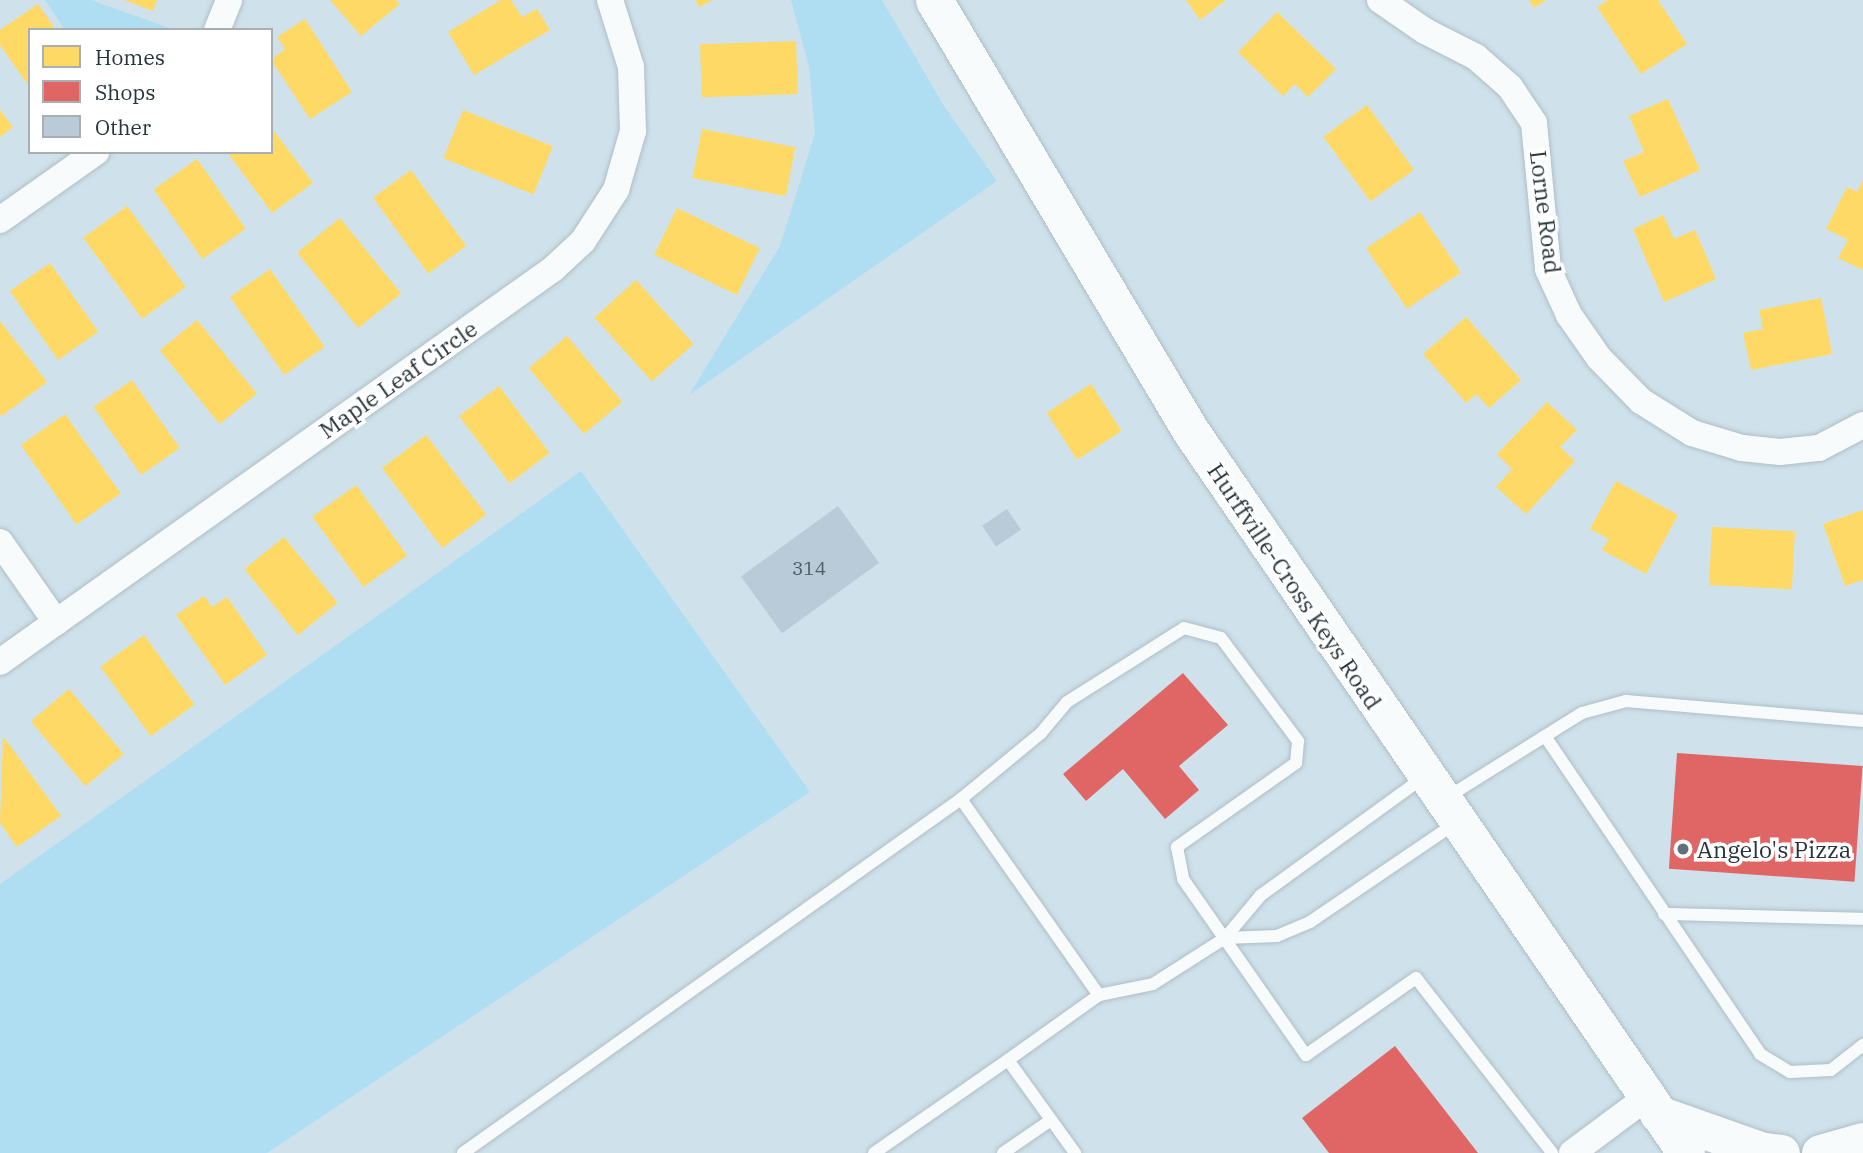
<!DOCTYPE html>
<html>
<head>
<meta charset="utf-8">
<style>
  body { margin:0 }
  #map { position:relative; width:1863px; height:1153px; overflow:hidden; background:#cfe2eb; font-family:"IBM Plex Serif",serif }
  div>[style] { position:absolute }
  .green>* { inset:0; background:#afdef3 }
  .homes>* { inset:0; background:#ffd966; transform-origin:0 0 }
  .shops>* { inset:0; background:#e06666; transform-origin:0 0 }
  .building>* { inset:0; background:#b9cad8; transform-origin:0 0 }
  .roads { filter:drop-shadow(0 0 2px #afbec5) drop-shadow(0 0 2px #afbec5) }
  .service>* { height:12px; margin:-6px; padding:0 6px; transform-origin:6px; border-radius:6px; background:#f8fbfc }
  .minor>* { height:26px; margin:-13px; padding:0 13px; transform-origin:13px; border-radius:13px; background:#f8fbfc }
  .secondary>* { height:37px; margin:-18.5px; padding:0 18.5px; transform-origin:18.5px; border-radius:18.5px; background:#f8fbfc }
  .dots>* { width:19px; height:19px; translate:-50% -50%; box-sizing:border-box; border:4px solid #fff; border-radius:50% }
  span { translate:-50% -50%; white-space:nowrap; text-align:center; line-height:1.15; -webkit-text-stroke:7px #fff; paint-order:stroke }
  .number-label { font-size:19px; color:#4e5c64 }
  .number-label span { -webkit-text-stroke-width:0 }
  .street-label { font-size:23px; color:#27343a }
  .poi-label { font-size:23px; color:#27343a }
  .left { translate:0 -50%; text-align:left }
  .legend { position:absolute; left:28px; top:28px; width:245px; height:126px; box-sizing:border-box; background:#fff; border:2px solid #a9aeb0; margin:0; padding:9px 12px; list-style:none; font-size:21px; color:#27343a }
  .legend li { display:flex; align-items:center; gap:14px; height:35px }
  .legend b { width:35px; border:2px solid #a9aeb0 }
</style>
</head>
<body>
<div id="map">
  <div class="green">
    <i style="clip-path:polygon(45px 0,91px 0,175px 30px,65px 30px)"></i>
    <i style="clip-path:polygon(791px 0,882px 0,944px 106px,997px 181px,689px 395px,780px 246px,815px 133px,809px 67px)"></i>
    <i style="clip-path:polygon(581px 471px,810px 792px,267px 1153px,0 1153px,0 884px)"></i>
  </div>
  <div class="homes">
    <i style="clip-path:polygon(124px 0,157px 0,153px 11px)"></i>
    <i style="clip-path:polygon(330px 0,396px 0,400px 4px,361px 36px)"></i>
    <i style="clip-path:polygon(501px 0,511px 0,522px 17px,537px 9px,550px 30px,474px 75px,448px 32px)"></i>
    <i style="clip-path:polygon(696px 0,713px 0,699px 7px)"></i>
    <i style="clip-path:polygon(1186px 0,1226px 0,1200px 20px)"></i>
    <i style="clip-path:polygon(1529px 0,1546px 0,1534px 8px)"></i>
    <i style="clip-path:polygon(1608px 0,1658px 0,1687px 44px,1641px 74px,1597px 7px)"></i>
    <i style="clip-path:polygon(38px 4px,56px 30px,30px 30px,30px 88px,0 45px,0 30px)"></i>
    <i style="clip-path:polygon(1277px 12px,1336px 69px,1308px 97px,1295px 84px,1283px 96px,1238px 52px)"></i>
    <i style="clip-path:polygon(305px 19px,352px 92px,310px 119px,271px 60px,285px 49px,277px 37px)"></i>
    <i style="left:796px;top:41px;width:53px;height:96px;rotate:88deg"></i>
    <i style="clip-path:polygon(1668px 99px,1700px 170px,1640px 197px,1623px 161px,1644px 152px,1629px 116px)"></i>
    <i style="left:1367px;top:105px;width:80px;height:54px;rotate:54deg"></i>
    <i style="clip-path:polygon(0 110px,13px 127px,0 137px)"></i>
    <i style="left:463px;top:110px;width:97px;height:52px;rotate:22deg"></i>
    <i style="clip-path:polygon(271px 127px,313px 183px,272px 213px,227px 152px,271px 152px)"></i>
    <i style="left:702px;top:129px;width:95px;height:50px;rotate:11deg"></i>
    <i style="left:197px;top:159px;width:85px;height:53px;rotate:55deg"></i>
    <i style="left:411px;top:170px;width:94px;height:47px;rotate:54deg"></i>
    <i style="clip-path:polygon(1863px 180px,1863px 270px,1838px 258px,1848px 240px,1826px 229px,1847px 187px,1857px 192px)"></i>
    <i style="left:127px;top:206px;width:100px;height:54px;rotate:54deg"></i>
    <i style="left:677px;top:208px;width:92px;height:52px;rotate:26deg"></i>
    <i style="left:1420px;top:212px;width:73px;height:65px;rotate:56deg"></i>
    <i style="clip-path:polygon(1663px 215px,1674px 239px,1695px 230px,1716px 279px,1664px 302px,1633px 229px)"></i>
    <i style="left:340px;top:218px;width:97px;height:55px;rotate:51deg"></i>
    <i style="left:50px;top:263px;width:84px;height:49px;rotate:55deg"></i>
    <i style="left:270px;top:269px;width:95px;height:49px;rotate:55deg"></i>
    <i style="left:636px;top:280px;width:86px;height:56px;rotate:48deg"></i>
    <i style="clip-path:polygon(1821px 298px,1832px 354px,1751px 370px,1743px 333px,1763px 329px,1759px 310px)"></i>
    <i style="clip-path:polygon(1466px 317px,1521px 380px,1489px 408px,1476px 394px,1466px 403px,1423px 354px)"></i>
    <i style="left:197px;top:320px;width:95px;height:48px;rotate:51deg"></i>
    <i style="clip-path:polygon(0 321px,47px 382px,2px 416px,0 414px)"></i>
    <i style="left:567px;top:336px;width:86px;height:50px;rotate:50deg"></i>
    <i style="left:132px;top:380px;width:83px;height:47px;rotate:55deg"></i>
    <i style="left:1091px;top:384px;width:56px;height:53px;rotate:57deg"></i>
    <i style="left:499px;top:386px;width:84px;height:50px;rotate:53deg"></i>
    <i style="clip-path:polygon(1547px 402px,1577px 430px,1560px 447px,1575px 461px,1526px 514px,1496px 487px,1512px 469px,1497px 454px)"></i>
    <i style="left:65px;top:414px;width:97px;height:54px;rotate:55deg"></i>
    <i style="left:426px;top:435px;width:100px;height:55px;rotate:53deg"></i>
    <i style="clip-path:polygon(1616px 481px,1678px 515px,1646px 574px,1602px 550px,1609px 539px,1590px 529px)"></i>
    <i style="left:356px;top:485px;width:87px;height:54px;rotate:54deg"></i>
    <i style="clip-path:polygon(1863px 510px,1863px 580px,1845px 586px,1823px 524px)"></i>
    <i style="left:1712px;top:527px;width:83px;height:58px;rotate:3deg"></i>
    <i style="left:284px;top:537px;width:85px;height:51px;rotate:51deg"></i>
    <i style="clip-path:polygon(204px 596px,212px 607px,227px 597px,267px 655px,225px 685px,176px 615px)"></i>
    <i style="left:144px;top:635px;width:86px;height:54px;rotate:54deg"></i>
    <i style="left:69px;top:689px;width:85px;height:50px;rotate:50deg"></i>
    <i style="clip-path:polygon(3px 736px,61px 816px,17px 847px,0 823px)"></i>
  </div>
  <div class="shops">
    <i style="clip-path:polygon(1183px 673px,1228px 725px,1179px 766px,1199px 790px,1165px 819px,1123px 769px,1086px 801px,1063px 774px)"></i>
    <i style="left:1677px;top:753px;width:186px;height:116px;rotate:4deg"></i>
    <i style="clip-path:polygon(1395px 1046px,1478px 1153px,1329px 1153px,1302px 1118px)"></i>
  </div>
  <div class="building">
    <i style="left:838px;top:506px;width:70px;height:120px;rotate:54deg"></i>
    <i style="left:1007px;top:509px;width:25px;height:30px;rotate:56deg"></i>
  </div>
  <div class="roads">
    <div class="service">
      <i style="left:1545px;top:736px;width:384px;rotate:55.9deg"></i>
      <i style="left:1760px;top:1054px;width:35px;rotate:31deg"></i>
      <i style="left:1790px;top:1072px;width:41px;rotate:-2.8deg"></i>
      <i style="left:1831px;top:1070px;width:41px;rotate:-38deg"></i>
      <i style="left:1446px;top:798px;width:160px;rotate:-32deg"></i>
      <i style="left:1582px;top:713px;width:46px;rotate:-15.3deg"></i>
      <i style="left:1626px;top:701px;width:238px;rotate:4.8deg"></i>
      <i style="left:961px;top:799px;width:104px;rotate:-39.5deg"></i>
      <i style="left:1041px;top:733px;width:40px;rotate:-50deg"></i>
      <i style="left:1067px;top:702px;width:138px;rotate:-32.3deg"></i>
      <i style="left:1184px;top:628px;width:38px;rotate:15deg"></i>
      <i style="left:1221px;top:638px;width:129px;rotate:53.2deg"></i>
      <i style="left:1298px;top:741px;width:22px;rotate:95deg"></i>
      <i style="left:1296px;top:763px;width:146px;rotate:144.8deg"></i>
      <i style="left:1177px;top:847px;width:33px;rotate:79deg"></i>
      <i style="left:1183px;top:879px;width:215px;rotate:55.1deg"></i>
      <i style="left:1306px;top:1055px;width:134px;rotate:-35deg"></i>
      <i style="left:1416px;top:978px;width:222px;rotate:52.1deg"></i>
      <i style="left:1664px;top:914px;width:199px;rotate:1.4deg"></i>
      <i style="left:1225px;top:938px;width:52px;rotate:-2.2deg"></i>
      <i style="left:1277px;top:936px;width:36px;rotate:-23deg"></i>
      <i style="left:1310px;top:922px;width:178px;rotate:-34.2deg"></i>
      <i style="left:1008px;top:1060px;width:112px;rotate:-35.5deg"></i>
      <i style="left:1099px;top:995px;width:55px;rotate:-11.5deg"></i>
      <i style="left:1153px;top:984px;width:85px;rotate:-32.6deg"></i>
      <i style="left:1225px;top:938px;width:56px;rotate:-50.1deg"></i>
      <i style="left:1261px;top:895px;width:201px;rotate:-35.9deg"></i>
      <i style="left:463px;top:1153px;width:611px;rotate:-35.41deg"></i>
      <i style="left:961px;top:799px;width:240px;rotate:54.9deg"></i>
      <i style="left:874px;top:1153px;width:163px;rotate:-34.8deg"></i>
      <i style="left:1008px;top:1060px;width:115px;rotate:54.2deg"></i>
      <i style="left:1003px;top:1153px;width:58px;rotate:-34.5deg"></i>
    </div>
    <div class="minor">
      <i style="left:1380px;top:0;width:55px;rotate:34.6deg"></i>
      <i style="left:1425px;top:31px;width:57px;rotate:27deg"></i>
      <i style="left:1476px;top:57px;width:45px;rotate:41.4deg"></i>
      <i style="left:1510px;top:87px;width:43px;rotate:56.3deg"></i>
      <i style="left:1534px;top:123px;width:147px;rotate:84.5deg"></i>
      <i style="left:1548px;top:269px;width:51px;rotate:65.5deg"></i>
      <i style="left:1569px;top:315px;width:52px;rotate:55.1deg"></i>
      <i style="left:1599px;top:358px;width:60px;rotate:45.7deg"></i>
      <i style="left:1641px;top:401px;width:60px;rotate:32.1deg"></i>
      <i style="left:1692px;top:433px;width:52px;rotate:16.7deg"></i>
      <i style="left:1742px;top:448px;width:38px;rotate:6deg"></i>
      <i style="left:1780px;top:452px;width:39px;rotate:-6deg"></i>
      <i style="left:1819px;top:448px;width:50px;rotate:-27.6deg"></i>
      <i style="left:217px;top:30px;width:32px;rotate:-68deg"></i>
      <i style="left:0;top:220px;width:118px;rotate:-35.3deg"></i>
      <i style="left:0;top:542px;width:98px;rotate:55deg"></i>
      <i style="left:0;top:662px;width:678px;rotate:-35.4deg"></i>
      <i style="left:553px;top:269px;width:41px;rotate:-43deg"></i>
      <i style="left:583px;top:241px;width:61px;rotate:-57.1deg"></i>
      <i style="left:616px;top:190px;width:61px;rotate:-73.9deg"></i>
      <i style="left:633px;top:131px;width:64px;rotate:-91.8deg"></i>
      <i style="left:631px;top:67px;width:70px;rotate:-107.4deg"></i>
      <i style="left:1572px;top:1153px;width:94px;rotate:-36.7deg"></i>
    </div>
    <div class="secondary">
      <i style="left:934px;top:0;width:500px;rotate:59.23deg"></i>
      <i style="left:1190px;top:430px;width:877px;rotate:55.55deg"></i>
      <i style="left:1658px;top:1114px;width:111px;rotate:19.4deg"></i>
      <i style="left:1763px;top:1151px;width:18px;rotate:6deg"></i>
      <i style="left:1820px;top:1153px;width:45px;rotate:-15.6deg"></i>
    </div>
  </div>
  <div class="dots">
    <i style="left:1683px;top:849px;background:#627178"></i>
  </div>
  <div class="number-label">
    <span style="left:809px;top:569px">314</span>
  </div>
  <div class="street-label">
    <span style="left:1546px;top:212px;rotate:83deg">Lorne Road</span>
    <span style="left:398px;top:379px;rotate:-35deg">Maple Leaf Circle</span>
    <span style="left:1295px;top:586px;rotate:56deg">Hurffville-Cross Keys Road</span>
  </div>
  <div class="poi-label">
    <span class="left" style="left:1697px;top:849px">Angelo's Pizza</span>
  </div>
  <ul class="legend">
  <li><b style="height:19px;background:#ffd966"></b>Homes</li>
  <li><b style="height:19px;background:#e06666"></b>Shops</li>
  <li><b style="height:19px;background:#b9cad8"></b>Other</li>
  </ul>
</div>
</body>
</html>
